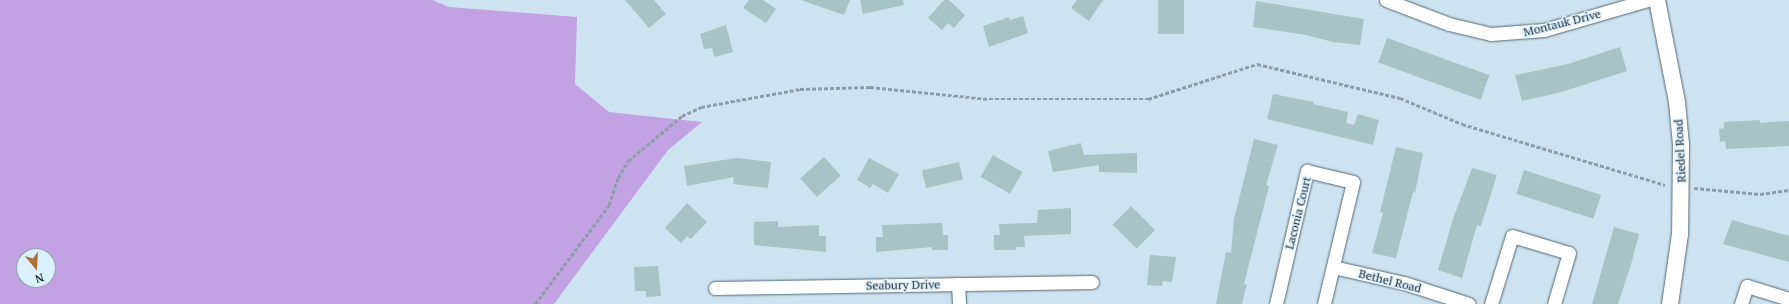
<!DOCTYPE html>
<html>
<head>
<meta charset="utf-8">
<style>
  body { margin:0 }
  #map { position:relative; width:1789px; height:304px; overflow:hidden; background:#cde3f2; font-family:"PT Serif",serif }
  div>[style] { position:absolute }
  .green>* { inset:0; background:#c3a2e4 }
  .building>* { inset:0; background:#a7c3c5; transform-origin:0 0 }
  .path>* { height:2.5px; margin-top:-1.25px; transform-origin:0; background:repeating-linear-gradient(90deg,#8d9eaa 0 4px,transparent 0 6px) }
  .roads { filter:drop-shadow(0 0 1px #546773) drop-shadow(0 0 1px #546773) }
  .minor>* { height:13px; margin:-6.5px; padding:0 6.5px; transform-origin:6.5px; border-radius:6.5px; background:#fff }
  .tertiary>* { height:16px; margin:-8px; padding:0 8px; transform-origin:8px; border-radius:8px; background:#fff }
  span { translate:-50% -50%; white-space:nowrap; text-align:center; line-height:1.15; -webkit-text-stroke:3px #daf0ff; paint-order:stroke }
  .street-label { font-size:12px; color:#252e33 }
  .north { position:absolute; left:16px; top:248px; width:40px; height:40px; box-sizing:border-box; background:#daf0ff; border:1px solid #92a2ad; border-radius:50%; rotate:162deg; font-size:11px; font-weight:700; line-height:16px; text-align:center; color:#252e33 }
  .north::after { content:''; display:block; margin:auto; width:14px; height:18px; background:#ab7032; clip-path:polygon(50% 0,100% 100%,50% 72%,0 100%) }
</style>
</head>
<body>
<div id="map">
  <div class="green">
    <i style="clip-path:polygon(evenodd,0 0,432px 0,449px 7px,577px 17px,575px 84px,609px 112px,702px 122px,668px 150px,554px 304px,0 304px,0 0,24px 256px,48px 256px,48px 280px,24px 280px,24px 256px)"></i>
  </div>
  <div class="building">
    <i style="clip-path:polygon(625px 0,654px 0,666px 14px,649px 28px)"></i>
    <i style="clip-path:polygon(749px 0,763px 0,776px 9px,766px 23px,743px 8px)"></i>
    <i style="clip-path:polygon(801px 0,850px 0,844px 15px)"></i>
    <i style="clip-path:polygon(860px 0,903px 0,904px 5px,863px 14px)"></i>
    <i style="clip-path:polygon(944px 0,949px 0,965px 15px,954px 28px,948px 23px,942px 30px,928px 18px)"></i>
    <i style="clip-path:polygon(1077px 0,1103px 0,1089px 21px,1071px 8px)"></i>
    <i style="left:1158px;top:0;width:26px;height:34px"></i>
    <i style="clip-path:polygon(1256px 1px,1364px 19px,1360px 45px,1333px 42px,1306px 35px,1253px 27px)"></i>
    <i style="clip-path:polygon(1023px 16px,1028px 33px,989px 47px,983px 26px,1009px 17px,1010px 20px)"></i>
    <i style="clip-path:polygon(726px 25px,733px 52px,714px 57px,712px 48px,704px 49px,700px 34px)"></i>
    <i style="left:1387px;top:38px;width:109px;height:26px;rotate:20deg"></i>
    <i style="clip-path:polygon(1620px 47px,1627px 71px,1558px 93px,1522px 101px,1515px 75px,1568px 64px)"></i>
    <i style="clip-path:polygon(1273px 94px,1314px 102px,1313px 104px,1348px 112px,1346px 123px,1354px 125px,1358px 114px,1379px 120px,1373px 145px,1267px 119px)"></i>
    <i style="clip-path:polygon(1760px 120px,1760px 123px,1789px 121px,1789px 146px,1726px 149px,1725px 141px,1720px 142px,1719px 129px,1724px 128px,1724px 122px)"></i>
    <i style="clip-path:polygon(1254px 139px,1278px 145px,1266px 185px,1269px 186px,1244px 284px,1247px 285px,1245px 291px,1242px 304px,1216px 304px,1226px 252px,1231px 253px,1234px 219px)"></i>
    <i style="clip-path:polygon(1081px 143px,1084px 155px,1137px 153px,1137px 173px,1099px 172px,1099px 165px,1053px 172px,1048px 151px)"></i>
    <i style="clip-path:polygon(1396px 147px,1423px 153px,1415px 193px,1413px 192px,1396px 258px,1372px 253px,1383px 213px,1380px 212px)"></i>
    <i style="left:993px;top:155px;width:34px;height:25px;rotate:30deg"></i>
    <i style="left:824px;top:157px;width:25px;height:32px;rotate:48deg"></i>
    <i style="clip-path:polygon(737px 158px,771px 162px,768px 188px,733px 184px,734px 177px,687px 186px,684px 166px)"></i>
    <i style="clip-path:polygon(869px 158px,899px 174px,888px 193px,873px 184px,870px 188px,857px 180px)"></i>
    <i style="left:959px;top:162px;width:18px;height:38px;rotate:77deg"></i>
    <i style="clip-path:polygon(1472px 168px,1497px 175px,1481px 226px,1477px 225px,1462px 278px,1438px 270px,1453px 219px)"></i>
    <i style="left:1524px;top:170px;width:81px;height:25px;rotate:18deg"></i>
    <i style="clip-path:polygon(687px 203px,707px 222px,691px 239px,687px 236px,681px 243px,665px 228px)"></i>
    <i style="left:1131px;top:206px;width:34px;height:26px;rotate:45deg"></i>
    <i style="clip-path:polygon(1071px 208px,1071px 234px,1024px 236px,1025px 247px,1016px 247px,1016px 250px,994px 250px,994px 235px,1000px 235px,999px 224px,1037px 223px,1038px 210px)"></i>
    <i style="clip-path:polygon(1732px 220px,1789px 236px,1789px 262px,1723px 244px)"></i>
    <i style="clip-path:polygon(778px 221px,778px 227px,819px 225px,819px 236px,826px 236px,826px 252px,754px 245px,754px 222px)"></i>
    <i style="clip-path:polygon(942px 223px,943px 235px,948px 235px,948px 250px,932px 250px,932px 247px,876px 252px,876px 237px,883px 237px,882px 225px)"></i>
    <i style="clip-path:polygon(1614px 227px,1639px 234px,1632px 261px,1618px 304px,1592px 304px)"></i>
    <i style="clip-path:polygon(1150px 255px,1176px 257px,1172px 282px,1163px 281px,1162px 286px,1147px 285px)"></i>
    <i style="clip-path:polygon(658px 266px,661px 296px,646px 297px,646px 291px,635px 291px,634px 267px)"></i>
  </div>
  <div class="path">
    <i style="left:1694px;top:188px;width:66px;rotate:5.2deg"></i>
    <i style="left:1760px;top:194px;width:29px;rotate:-8deg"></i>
    <i style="left:535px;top:304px;width:124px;rotate:-53.2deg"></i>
    <i style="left:609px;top:205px;width:28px;rotate:-72deg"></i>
    <i style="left:618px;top:178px;width:20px;rotate:-60deg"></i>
    <i style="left:628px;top:161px;width:70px;rotate:-39.8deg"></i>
    <i style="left:682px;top:116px;width:21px;rotate:-25deg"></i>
    <i style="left:701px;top:107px;width:101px;rotate:-10.3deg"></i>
    <i style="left:800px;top:89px;width:70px;rotate:-1.6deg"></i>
    <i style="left:870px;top:87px;width:120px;rotate:5.8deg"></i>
    <i style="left:989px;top:99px;width:159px"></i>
    <i style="left:1148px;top:99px;width:114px;rotate:-17.8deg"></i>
    <i style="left:1257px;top:64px;width:147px;rotate:13.4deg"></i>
    <i style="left:1400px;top:98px;width:67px;rotate:22.8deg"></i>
    <i style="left:1462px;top:124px;width:212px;rotate:16.7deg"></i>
  </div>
  <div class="roads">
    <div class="minor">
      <i style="left:1386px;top:0;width:67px;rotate:20.9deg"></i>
      <i style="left:1449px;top:24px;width:43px;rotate:13.4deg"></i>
      <i style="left:1491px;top:34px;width:53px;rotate:-4.3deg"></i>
      <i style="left:1544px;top:30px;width:107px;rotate:-16.2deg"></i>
      <i style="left:1333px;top:267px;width:73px;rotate:12.7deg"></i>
      <i style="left:1404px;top:283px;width:68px;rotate:17.9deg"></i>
      <i style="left:958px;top:284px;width:20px;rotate:87deg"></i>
      <i style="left:715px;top:288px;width:377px;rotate:-0.9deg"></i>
      <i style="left:1276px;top:304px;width:137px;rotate:-76.9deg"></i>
      <i style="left:1307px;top:171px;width:47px;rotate:13.4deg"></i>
      <i style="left:1353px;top:182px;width:125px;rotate:103.4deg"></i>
      <i style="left:1491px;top:304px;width:71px;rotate:-72.8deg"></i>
      <i style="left:1512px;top:236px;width:59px;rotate:16.6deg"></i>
      <i style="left:1569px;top:253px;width:53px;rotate:106.4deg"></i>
      <i style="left:1741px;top:304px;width:19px;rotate:-72deg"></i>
      <i style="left:1747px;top:286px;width:44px;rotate:17.2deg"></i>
    </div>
    <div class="tertiary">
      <i style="left:1657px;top:0;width:104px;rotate:78.9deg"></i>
      <i style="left:1677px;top:102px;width:43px;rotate:84.7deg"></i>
      <i style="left:1681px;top:145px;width:89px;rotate:90.6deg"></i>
      <i style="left:1680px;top:234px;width:71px;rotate:98.1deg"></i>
    </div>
  </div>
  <div class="street-label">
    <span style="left:1562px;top:23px;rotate:-14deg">Montauk Drive</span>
    <span style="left:1680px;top:151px;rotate:-93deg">Riedel Road</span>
    <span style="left:1298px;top:213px;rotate:-76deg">Laconia Court</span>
    <span style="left:1390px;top:281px;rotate:14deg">Bethel Road</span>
    <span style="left:903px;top:285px;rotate:-1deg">Seabury Drive</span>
  </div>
  <div class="north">N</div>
</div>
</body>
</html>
